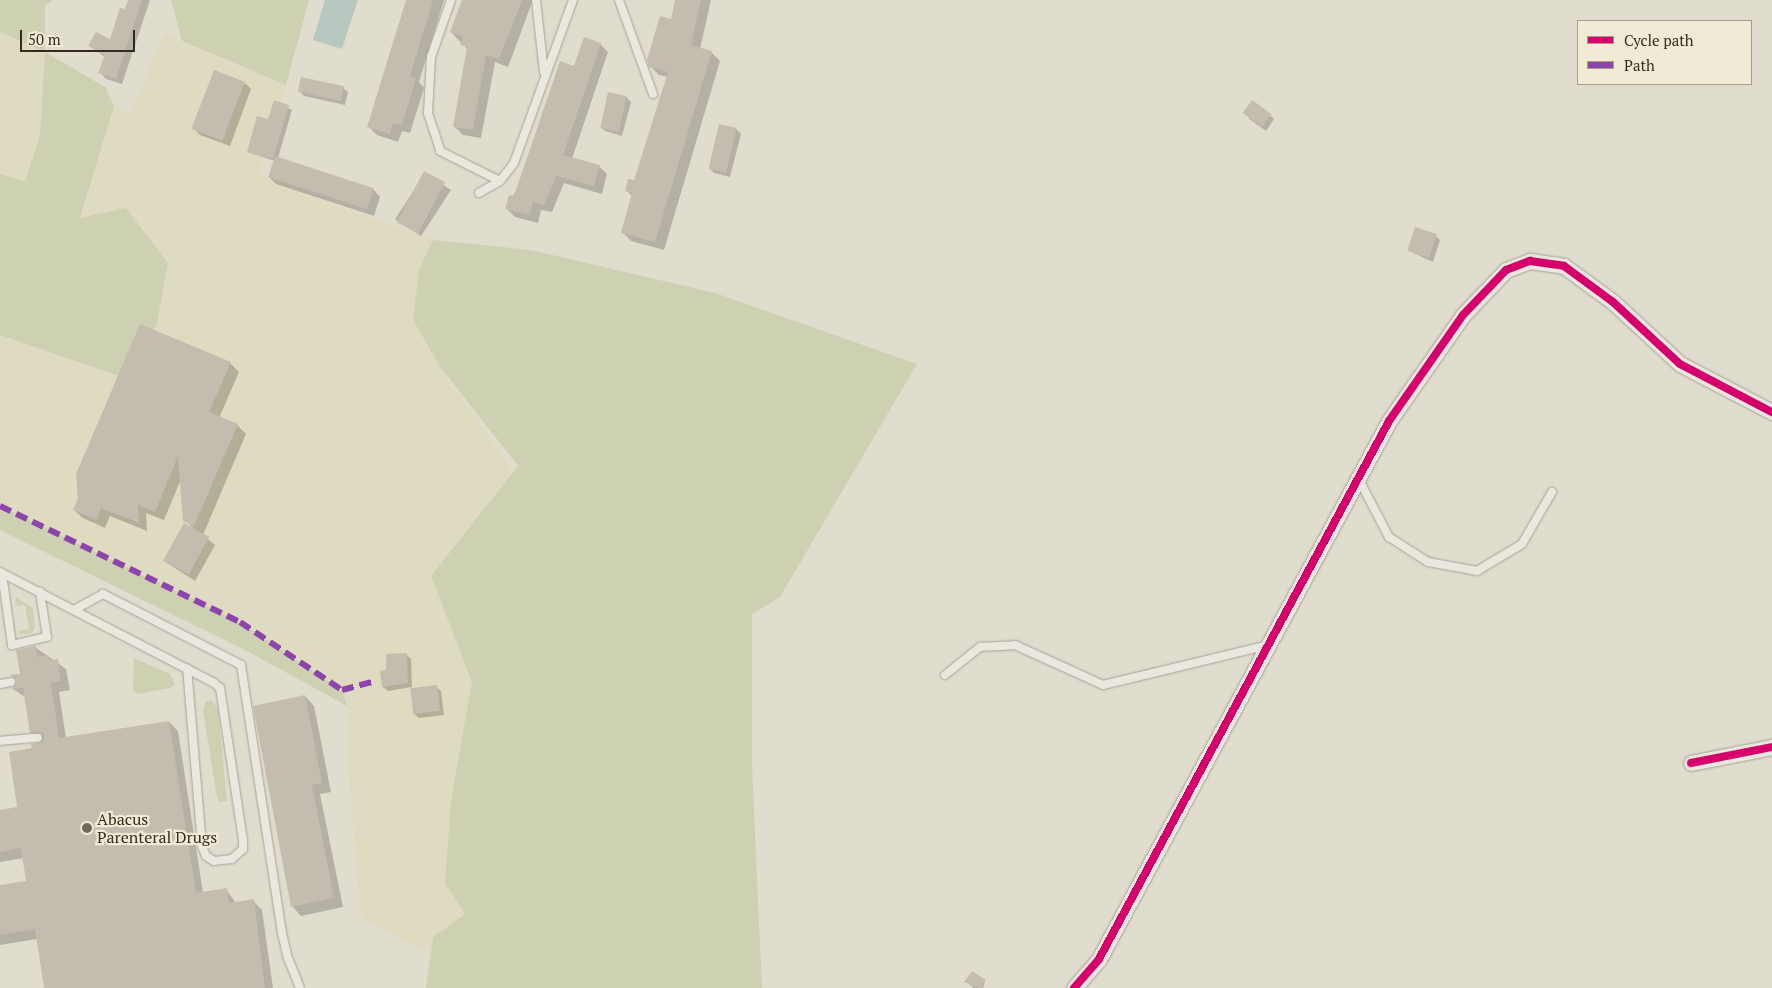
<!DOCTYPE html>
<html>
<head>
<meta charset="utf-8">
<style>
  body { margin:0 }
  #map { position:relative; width:1772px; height:988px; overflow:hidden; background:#e1ddce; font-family:"PT Serif",serif }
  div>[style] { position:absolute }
  .farmland>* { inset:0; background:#dfdbc0 }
  .green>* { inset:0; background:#ced0b2 }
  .water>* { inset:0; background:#b8c7bf }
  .shadow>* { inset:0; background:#0003; transform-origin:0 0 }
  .building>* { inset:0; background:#c4bcaf; transform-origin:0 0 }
  .roads { filter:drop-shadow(0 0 1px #a6a297) drop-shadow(0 0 1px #a6a297) }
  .service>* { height:8px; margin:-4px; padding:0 4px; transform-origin:4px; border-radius:4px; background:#eae7de }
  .minor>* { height:15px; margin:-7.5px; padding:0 7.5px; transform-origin:7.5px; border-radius:7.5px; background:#eae7de }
  .quiet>* { height:6px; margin-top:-3px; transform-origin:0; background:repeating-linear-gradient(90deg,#8e44ad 0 12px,transparent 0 18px) }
  .cycleway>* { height:8px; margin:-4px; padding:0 4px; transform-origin:4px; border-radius:4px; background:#d6006c }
  .dots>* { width:14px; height:14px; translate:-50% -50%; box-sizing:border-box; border:2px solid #f1ebd5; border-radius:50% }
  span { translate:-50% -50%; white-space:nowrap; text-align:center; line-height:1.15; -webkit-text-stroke:4.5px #f1ebd5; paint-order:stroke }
  .poi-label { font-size:16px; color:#342b20 }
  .left { translate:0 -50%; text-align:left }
  .legend { position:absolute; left:1577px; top:20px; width:175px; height:65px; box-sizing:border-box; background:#f1ebd5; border:1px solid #a59e8d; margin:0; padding:6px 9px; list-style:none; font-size:15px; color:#342b20 }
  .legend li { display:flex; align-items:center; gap:10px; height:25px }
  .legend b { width:25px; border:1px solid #a59e8d }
  .scale { position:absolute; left:20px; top:30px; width:115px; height:22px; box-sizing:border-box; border:2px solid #342b20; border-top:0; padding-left:6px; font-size:15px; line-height:18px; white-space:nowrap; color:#342b20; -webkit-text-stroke:4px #f1ebd5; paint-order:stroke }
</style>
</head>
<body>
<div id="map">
  <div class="farmland">
    <i style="clip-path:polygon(0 32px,45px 52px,40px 135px,25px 181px,0 174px)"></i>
    <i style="clip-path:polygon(164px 34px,286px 85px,259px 173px,271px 181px,433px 240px,419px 269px,413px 320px,441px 368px,513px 472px,431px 576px,472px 682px,451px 800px,445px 883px,465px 914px,433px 937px,430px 955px,361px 917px,350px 790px,347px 706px,342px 690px,240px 622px,0 506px,0 335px,134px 381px,80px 218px,114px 106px,131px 114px)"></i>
  </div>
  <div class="green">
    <i style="clip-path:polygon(0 0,53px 0,45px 6px,45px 52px,105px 87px,114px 106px,80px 218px,126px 208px,168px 263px,157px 323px,134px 381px,0 335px,0 174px,25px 181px,40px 135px,45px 52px,0 32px)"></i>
    <i style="clip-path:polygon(171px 0,309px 0,286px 85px,182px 41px)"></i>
    <i style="clip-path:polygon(433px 240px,531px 250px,715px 293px,917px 364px,780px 597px,752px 614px,752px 766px,762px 988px,426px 988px,433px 937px,465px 914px,445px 883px,451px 800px,472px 682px,431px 576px,518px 466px,441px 368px,413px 320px,419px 269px)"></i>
    <i style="clip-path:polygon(0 506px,240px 622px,342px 690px,347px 706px,251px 653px,0 530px)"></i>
    <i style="clip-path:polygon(16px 597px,33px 608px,35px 628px,31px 634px,19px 634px,18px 631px,29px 629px,25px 605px,15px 606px)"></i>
    <i style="clip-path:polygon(134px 658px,170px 674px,175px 684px,170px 688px,138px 694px,133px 691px)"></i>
    <i style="clip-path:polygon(206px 701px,212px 701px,218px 709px,227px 801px,219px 802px,217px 798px,203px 711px)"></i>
  </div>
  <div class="water">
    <i style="clip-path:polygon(325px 0,358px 0,342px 49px,313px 40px)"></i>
  </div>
  <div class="shadow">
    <i style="clip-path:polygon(129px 0,150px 0,122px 84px,106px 79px,100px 72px,105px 57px,90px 46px,110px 41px)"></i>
    <i style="clip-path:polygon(407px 0,444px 0,419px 82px,424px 88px,410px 133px,402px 131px,398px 142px,377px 135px,368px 126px)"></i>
    <i style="clip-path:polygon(463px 0,533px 0,508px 67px,495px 62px,481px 138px,463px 135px,454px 126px,468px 50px,451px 32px)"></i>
    <i style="clip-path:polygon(676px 0,711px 0,700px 49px,711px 52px,720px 61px,664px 250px,631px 241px,623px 233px,633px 197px,626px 190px,635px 182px,668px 77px,659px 75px,650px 66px,672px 21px)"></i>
    <i style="clip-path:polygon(600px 44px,608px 52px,572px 159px,599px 166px,607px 174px,602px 194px,564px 183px,552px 212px,541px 210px,538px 223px,515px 217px,507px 209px,575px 67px)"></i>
    <i style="clip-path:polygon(245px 83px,251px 89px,230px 146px,200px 135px,194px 129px)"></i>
    <i style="clip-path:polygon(343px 88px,348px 92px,345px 105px,304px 96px,299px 91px)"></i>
    <i style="clip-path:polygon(626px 97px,631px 102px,622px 136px,605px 131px,601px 127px)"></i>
    <i style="clip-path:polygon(275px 102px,292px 110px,278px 158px,374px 190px,380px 197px,374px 216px,276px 184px,269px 177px,275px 161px,248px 152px,269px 120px)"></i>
    <i style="clip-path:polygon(1270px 115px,1274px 119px,1266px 131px,1248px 118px)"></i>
    <i style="clip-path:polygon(736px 129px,741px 134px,730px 177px,714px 173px,709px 168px)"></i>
    <i style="left:425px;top:173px;width:31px;height:55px;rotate:33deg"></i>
    <i style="clip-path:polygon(1436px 236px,1440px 240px,1433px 262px,1409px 251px)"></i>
    <i style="clip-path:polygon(230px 363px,239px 372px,219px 418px,237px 425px,246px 434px,203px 535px,215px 545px,195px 581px,164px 561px,193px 528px,185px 520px,181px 479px,164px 520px,146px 513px,147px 531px,110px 516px,105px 528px,83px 518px,74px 510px)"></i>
    <i style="clip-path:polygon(35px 647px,66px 669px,70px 690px,59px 692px,66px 738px,169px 722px,178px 731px,203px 893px,226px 889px,236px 903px,253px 901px,262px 910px,273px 988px,45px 988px,37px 939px,0 945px,0 887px,28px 882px,24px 858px,0 862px,0 811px,19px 809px,33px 745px,41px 742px,31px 732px,25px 697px,13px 689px)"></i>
    <i style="clip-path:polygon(406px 654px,411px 659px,412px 687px,388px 691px,383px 687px,388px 671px)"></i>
    <i style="clip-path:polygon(436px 687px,441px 691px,444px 715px,419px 718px,414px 714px)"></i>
    <i style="clip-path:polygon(305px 696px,314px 706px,331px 792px,320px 794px,343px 907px,301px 916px,292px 906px)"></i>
    <i style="clip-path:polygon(985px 981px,983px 988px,974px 988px,966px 982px)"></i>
  </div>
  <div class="building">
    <i style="clip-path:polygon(128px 0,142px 0,116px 79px,98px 73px,105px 55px,88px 46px,96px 32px,110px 39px,120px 8px,125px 9px)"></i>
    <i style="clip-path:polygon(406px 0,433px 0,410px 76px,416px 78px,402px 125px,393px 123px,390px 134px,367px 127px)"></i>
    <i style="clip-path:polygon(462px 0,522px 0,499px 59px,486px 55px,473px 130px,453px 127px,467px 47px,460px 45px,463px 37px,450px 32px)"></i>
    <i style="clip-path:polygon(675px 0,701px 0,691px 45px,712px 51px,655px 242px,621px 233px,632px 193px,625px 191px,628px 179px,634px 180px,668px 72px,649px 67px,647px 60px,660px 16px,671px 19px)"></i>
    <i style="clip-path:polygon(584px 37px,601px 43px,563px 155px,600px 165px,594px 186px,556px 176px,544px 205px,533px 202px,530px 215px,505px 209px,509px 195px,514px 196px,560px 61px,574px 66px)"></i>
    <i style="left:214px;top:70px;width:33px;height:63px;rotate:21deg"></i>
    <i style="left:301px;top:77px;width:44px;height:15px;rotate:12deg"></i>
    <i style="left:608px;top:92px;width:19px;height:37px;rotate:12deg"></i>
    <i style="clip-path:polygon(274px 100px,289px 105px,273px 159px,247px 152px,257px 116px,268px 119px)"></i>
    <i style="left:1252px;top:100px;width:24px;height:16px;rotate:36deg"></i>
    <i style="left:719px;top:124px;width:18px;height:46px;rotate:13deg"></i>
    <i style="left:275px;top:156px;width:104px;height:22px;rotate:18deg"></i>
    <i style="left:424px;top:171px;width:24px;height:58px;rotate:28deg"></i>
    <i style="left:1415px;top:227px;width:23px;height:25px;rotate:18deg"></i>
    <i style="clip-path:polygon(140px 324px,231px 362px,209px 412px,238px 424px,194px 526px,183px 521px,178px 456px,155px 512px,138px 505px,139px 523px,101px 508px,96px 520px,73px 510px,78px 498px,76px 474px)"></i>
    <i style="left:184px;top:523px;width:29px;height:43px;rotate:29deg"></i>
    <i style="clip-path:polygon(36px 646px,37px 657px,48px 655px,49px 660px,58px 659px,61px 681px,51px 683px,59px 738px,169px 721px,196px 893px,227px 888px,229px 903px,254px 899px,265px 988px,44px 988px,35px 929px,0 935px,0 885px,26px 881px,21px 848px,0 852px,0 810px,17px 807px,9px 752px,32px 748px,31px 744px,41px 743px,44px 738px,40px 733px,30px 733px,23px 688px,12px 689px,17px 681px,10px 675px,20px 674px,16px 650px)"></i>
    <i style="clip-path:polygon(407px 653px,408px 683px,382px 687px,380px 671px,386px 670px,386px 654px)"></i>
    <i style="left:437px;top:685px;width:26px;height:27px;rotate:83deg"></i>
    <i style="clip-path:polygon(305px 695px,322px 783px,312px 785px,334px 898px,291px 907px,253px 706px)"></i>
    <i style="clip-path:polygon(972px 971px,986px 980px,980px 988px,964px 982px)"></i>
  </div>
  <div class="roads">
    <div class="service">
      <i style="left:451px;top:0;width:60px;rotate:109.3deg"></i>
      <i style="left:431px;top:57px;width:56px;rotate:93.1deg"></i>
      <i style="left:428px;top:113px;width:40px;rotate:72deg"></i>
      <i style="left:440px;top:151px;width:67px;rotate:26.6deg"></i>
      <i style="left:500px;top:181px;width:23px;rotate:-52deg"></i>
      <i style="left:514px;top:163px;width:173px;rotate:-70.1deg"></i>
      <i style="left:536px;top:0;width:72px;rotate:83.7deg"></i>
      <i style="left:619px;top:0;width:100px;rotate:70.1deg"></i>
      <i style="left:479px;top:193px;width:24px;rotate:-30deg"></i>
      <i style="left:1358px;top:478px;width:67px;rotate:62.3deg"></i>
      <i style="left:1389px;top:537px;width:46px;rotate:32.7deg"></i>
      <i style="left:1428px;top:562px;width:50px;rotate:10.4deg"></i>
      <i style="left:1477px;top:571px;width:52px;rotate:-31deg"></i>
      <i style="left:1522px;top:544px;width:60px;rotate:-60deg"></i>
      <i style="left:0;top:572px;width:241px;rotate:27.4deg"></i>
      <i style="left:214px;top:683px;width:8px;rotate:40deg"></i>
      <i style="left:220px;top:688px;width:154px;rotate:81.4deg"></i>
      <i style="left:243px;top:840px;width:9px;rotate:90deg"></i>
      <i style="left:243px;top:849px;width:15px;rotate:138deg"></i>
      <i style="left:232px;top:859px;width:18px;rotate:174deg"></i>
      <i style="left:214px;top:861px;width:9px;rotate:-148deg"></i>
      <i style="left:206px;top:856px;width:11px;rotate:-112deg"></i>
      <i style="left:202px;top:846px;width:178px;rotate:-94.8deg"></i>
      <i style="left:2px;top:573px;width:73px;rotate:82.1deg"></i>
      <i style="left:12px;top:645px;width:36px;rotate:-13deg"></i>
      <i style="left:47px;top:637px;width:46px;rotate:-98.8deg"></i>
      <i style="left:74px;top:610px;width:33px;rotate:-29deg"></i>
      <i style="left:103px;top:594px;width:155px;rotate:27.2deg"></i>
      <i style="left:241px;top:665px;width:271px;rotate:81.3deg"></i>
      <i style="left:282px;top:933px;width:26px;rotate:77deg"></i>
      <i style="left:288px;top:958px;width:32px;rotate:68deg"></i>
      <i style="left:945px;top:675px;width:45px;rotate:-38.7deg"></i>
      <i style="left:980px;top:647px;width:35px;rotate:-3deg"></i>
      <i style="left:1015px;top:645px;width:97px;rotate:24.4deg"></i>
      <i style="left:1103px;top:685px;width:170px;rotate:-13.6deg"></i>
      <i style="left:0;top:684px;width:11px;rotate:-10deg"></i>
      <i style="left:0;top:741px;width:38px;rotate:-5deg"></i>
    </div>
    <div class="minor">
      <i style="left:1691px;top:763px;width:83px;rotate:-11.2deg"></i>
      <i style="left:1074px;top:988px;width:38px;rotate:-49deg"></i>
      <i style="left:1099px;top:959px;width:611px;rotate:-61.67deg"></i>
      <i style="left:1389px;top:421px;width:129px;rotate:-55.1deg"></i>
      <i style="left:1463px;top:315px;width:62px;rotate:-46.3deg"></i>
      <i style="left:1506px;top:270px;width:26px;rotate:-21deg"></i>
      <i style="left:1530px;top:261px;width:34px;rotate:8deg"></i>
      <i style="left:1564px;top:266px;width:61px;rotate:36.3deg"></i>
      <i style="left:1613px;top:302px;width:91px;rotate:42.8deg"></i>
      <i style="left:1680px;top:364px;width:104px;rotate:27.6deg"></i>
    </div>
  </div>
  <div class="quiet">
    <i style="left:0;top:506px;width:267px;rotate:25.8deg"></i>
    <i style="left:240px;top:622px;width:123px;rotate:33.7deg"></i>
    <i style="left:342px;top:690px;width:35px;rotate:-15deg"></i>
  </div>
  <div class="cycleway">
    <i style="left:1691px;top:763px;width:83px;rotate:-11.2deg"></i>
    <i style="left:1074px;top:988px;width:38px;rotate:-49deg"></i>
    <i style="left:1099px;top:959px;width:611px;rotate:-61.67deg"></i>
    <i style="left:1389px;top:421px;width:129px;rotate:-55.1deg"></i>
    <i style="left:1463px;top:315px;width:62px;rotate:-46.3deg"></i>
    <i style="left:1506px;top:270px;width:26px;rotate:-21deg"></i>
    <i style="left:1530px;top:261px;width:34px;rotate:8deg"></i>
    <i style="left:1564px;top:266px;width:61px;rotate:36.3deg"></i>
    <i style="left:1613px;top:302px;width:91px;rotate:42.8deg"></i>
    <i style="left:1680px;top:364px;width:104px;rotate:27.6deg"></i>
  </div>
  <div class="dots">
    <i style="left:87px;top:828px;background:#71695d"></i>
  </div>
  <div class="poi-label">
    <span class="left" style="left:97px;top:828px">Abacus<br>Parenteral Drugs</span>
  </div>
  <ul class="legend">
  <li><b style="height:6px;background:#d6006c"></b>Cycle path</li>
  <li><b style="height:6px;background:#8e44ad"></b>Path</li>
  </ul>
  <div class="scale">50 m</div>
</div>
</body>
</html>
